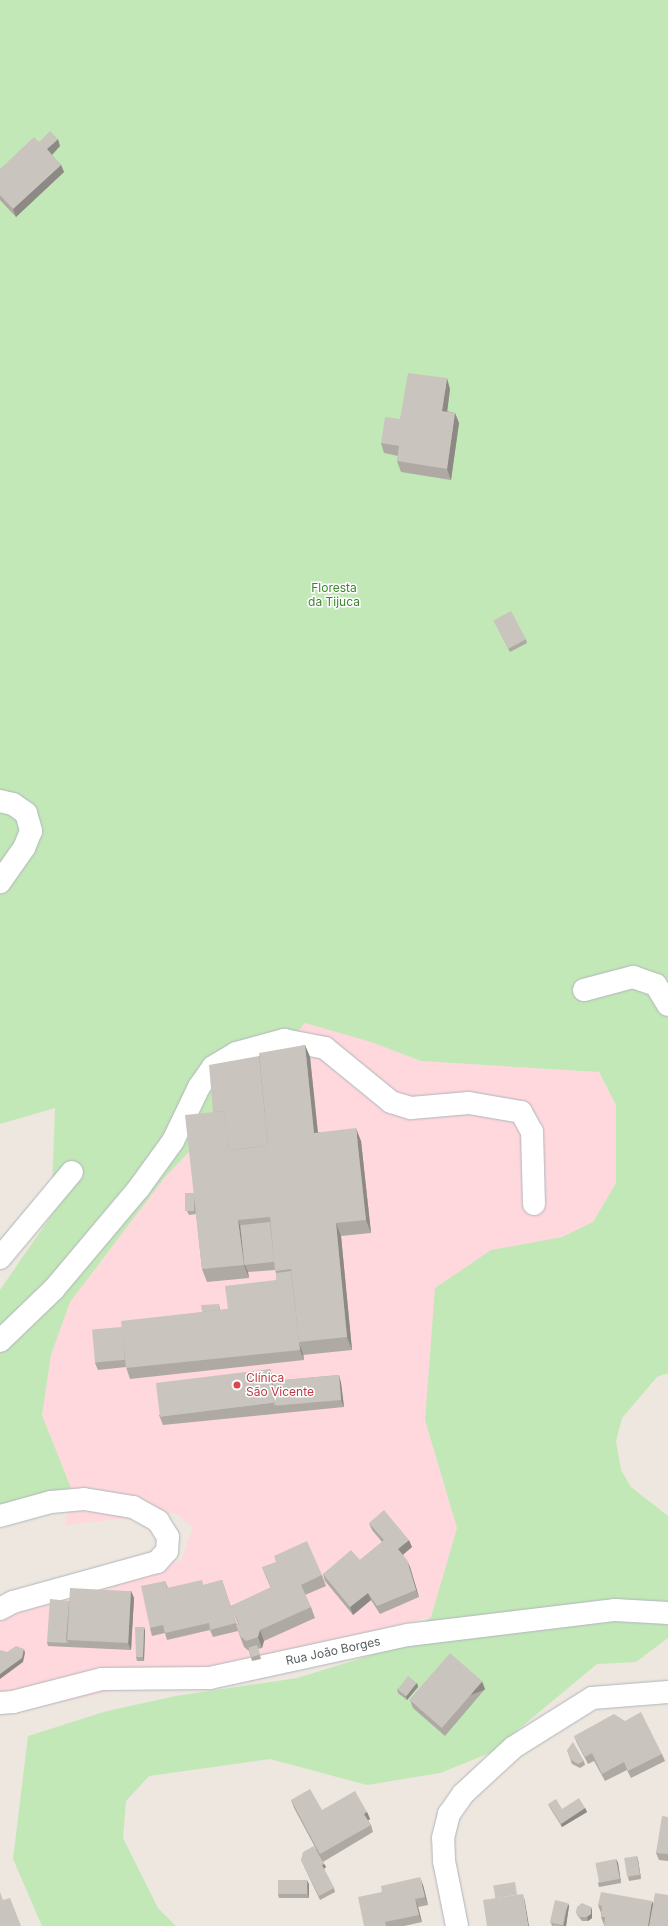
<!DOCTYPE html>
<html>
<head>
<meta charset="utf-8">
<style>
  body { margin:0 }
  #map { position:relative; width:668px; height:1926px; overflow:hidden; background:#ede7df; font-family:Inter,sans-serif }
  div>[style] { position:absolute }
  .medical>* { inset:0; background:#fed8dd }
  .green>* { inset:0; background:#c3e8b8 }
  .roads { filter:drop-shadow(0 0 1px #b0b5b9) drop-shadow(0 0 1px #b0b5b9) }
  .minor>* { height:22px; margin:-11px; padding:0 11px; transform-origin:11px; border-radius:11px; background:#fff }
  .wall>* { inset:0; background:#aea9a3 }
  .shaded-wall>* { inset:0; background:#8d8985; transform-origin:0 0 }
  .building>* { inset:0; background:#cac4be; transform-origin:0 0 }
  .dots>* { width:11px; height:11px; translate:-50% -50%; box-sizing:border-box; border:2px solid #fff; border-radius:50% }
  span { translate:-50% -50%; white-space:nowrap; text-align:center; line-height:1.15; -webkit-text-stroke:3px #fff; paint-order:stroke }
  .park-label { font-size:12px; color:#3c862c }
  .health-label { font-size:12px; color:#be3a42 }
  .left { translate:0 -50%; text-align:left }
  .street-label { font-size:12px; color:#585f62 }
</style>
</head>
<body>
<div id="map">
  <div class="medical">
    <i style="clip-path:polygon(305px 1022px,371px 1042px,421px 1061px,599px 1072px,616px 1105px,616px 1183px,593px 1222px,562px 1237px,491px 1250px,425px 1420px,457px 1528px,431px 1617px,356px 1637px,13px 1713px,0 1703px,0 1620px,14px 1596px,181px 1561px,193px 1527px,175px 1513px,65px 1525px,71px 1488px,42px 1415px,51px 1355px,70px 1302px,165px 1177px,227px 1112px)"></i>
  </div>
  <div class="green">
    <i style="clip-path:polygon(0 0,668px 0,668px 1373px,657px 1377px,622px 1418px,616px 1441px,621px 1470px,631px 1487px,668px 1516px,668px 1638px,636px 1662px,597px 1664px,490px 1753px,440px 1773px,367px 1785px,270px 1759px,149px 1776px,126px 1801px,123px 1838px,158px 1908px,176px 1926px,42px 1926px,13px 1859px,28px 1736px,107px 1711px,176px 1696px,297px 1678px,385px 1651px,431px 1617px,457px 1528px,425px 1420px,435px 1288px,491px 1250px,562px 1237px,593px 1222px,616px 1183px,616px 1105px,599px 1072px,421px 1061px,371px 1042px,305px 1023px,227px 1112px,165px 1177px,70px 1302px,51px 1355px,42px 1415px,71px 1488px,44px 1515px,0 1519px,0 1290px,51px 1216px,55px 1108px,0 1124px)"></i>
  </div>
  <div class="roads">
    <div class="minor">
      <i style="left:0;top:801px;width:13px;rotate:13deg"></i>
      <i style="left:13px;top:804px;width:16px;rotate:35deg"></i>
      <i style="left:26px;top:813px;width:19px;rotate:74deg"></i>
      <i style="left:31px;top:831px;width:18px;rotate:112deg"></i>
      <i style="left:24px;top:848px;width:42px;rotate:125.2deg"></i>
      <i style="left:584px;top:990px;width:51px;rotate:-14.9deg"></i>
      <i style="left:633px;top:977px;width:24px;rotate:19deg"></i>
      <i style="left:656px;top:985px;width:23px;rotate:59deg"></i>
      <i style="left:0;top:1258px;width:112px;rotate:-50.1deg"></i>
      <i style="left:0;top:1341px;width:75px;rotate:-43.9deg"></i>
      <i style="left:54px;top:1289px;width:132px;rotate:-49.9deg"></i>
      <i style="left:139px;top:1188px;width:58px;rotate:-54.1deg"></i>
      <i style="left:173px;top:1141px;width:60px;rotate:-64.3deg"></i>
      <i style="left:199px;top:1087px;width:24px;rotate:-55deg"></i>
      <i style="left:213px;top:1067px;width:27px;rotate:-31deg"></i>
      <i style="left:236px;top:1053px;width:50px;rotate:-15.2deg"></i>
      <i style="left:284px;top:1040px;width:42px;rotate:11deg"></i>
      <i style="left:325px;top:1048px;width:85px;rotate:39.3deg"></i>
      <i style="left:391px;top:1102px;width:21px;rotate:17deg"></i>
      <i style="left:411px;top:1108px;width:58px;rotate:-4.9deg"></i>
      <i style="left:469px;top:1103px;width:53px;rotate:9.8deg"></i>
      <i style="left:521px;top:1112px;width:23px;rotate:61deg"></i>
      <i style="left:532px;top:1132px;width:72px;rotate:88.4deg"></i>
      <i style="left:0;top:1516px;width:53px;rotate:-15.4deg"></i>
      <i style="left:51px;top:1502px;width:33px;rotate:-5deg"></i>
      <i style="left:84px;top:1499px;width:50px;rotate:9.3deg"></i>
      <i style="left:133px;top:1507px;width:29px;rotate:29deg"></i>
      <i style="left:158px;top:1521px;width:19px;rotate:58deg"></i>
      <i style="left:168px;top:1537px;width:14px;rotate:94deg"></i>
      <i style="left:167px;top:1551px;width:15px;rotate:132deg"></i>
      <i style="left:157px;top:1562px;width:149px;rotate:164.5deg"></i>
      <i style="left:13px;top:1602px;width:15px;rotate:152deg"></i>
      <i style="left:0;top:1703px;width:13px;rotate:-4deg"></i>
      <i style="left:13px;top:1702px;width:92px;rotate:-14.5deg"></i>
      <i style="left:102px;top:1679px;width:108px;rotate:-0.5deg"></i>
      <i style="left:210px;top:1678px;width:203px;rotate:-12.3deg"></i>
      <i style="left:408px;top:1635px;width:209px;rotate:-6.9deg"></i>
      <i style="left:615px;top:1610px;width:53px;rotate:3.2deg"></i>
      <i style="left:457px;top:1926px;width:66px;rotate:-101.3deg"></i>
      <i style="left:444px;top:1861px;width:23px;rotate:-92deg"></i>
      <i style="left:443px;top:1838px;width:25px;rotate:-76deg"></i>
      <i style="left:449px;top:1814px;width:24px;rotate:-55deg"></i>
      <i style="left:463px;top:1794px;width:69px;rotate:-42.7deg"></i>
      <i style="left:514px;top:1747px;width:92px;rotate:-32.1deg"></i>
      <i style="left:592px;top:1698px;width:76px;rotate:-4.5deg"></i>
    </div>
  </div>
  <div class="wall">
    <i style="clip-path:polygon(39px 142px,60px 146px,52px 155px,61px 165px,64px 172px,16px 217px,0 200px,0 169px)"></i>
    <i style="clip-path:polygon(450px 389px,447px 411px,455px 413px,459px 423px,451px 480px,401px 472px,397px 461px,398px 456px,384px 453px,381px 443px,400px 419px)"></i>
    <i style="clip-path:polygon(494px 621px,526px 639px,527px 643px,510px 652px)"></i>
    <i style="clip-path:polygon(305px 1045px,310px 1057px,318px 1132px,361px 1141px,371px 1233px,341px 1236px,352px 1350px,303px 1355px,303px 1354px,304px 1360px,130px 1379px,126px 1367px,98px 1370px,95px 1363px,122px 1327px,202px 1312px,219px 1304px,220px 1310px,228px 1309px,276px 1280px,276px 1273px,275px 1270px,248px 1272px,249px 1278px,207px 1282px,202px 1269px,196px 1214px,189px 1215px,187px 1211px,194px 1193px,213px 1112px,259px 1056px)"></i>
    <i style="clip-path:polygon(270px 1369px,274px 1381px,339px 1375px,341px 1383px,344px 1407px,163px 1425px,159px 1415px)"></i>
    <i style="clip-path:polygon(369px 1523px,412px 1547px,403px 1555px,410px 1567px,419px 1597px,380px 1614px,371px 1600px,353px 1615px,325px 1581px,323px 1574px,360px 1560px,382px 1542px,372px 1530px)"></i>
    <i style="clip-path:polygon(262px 1567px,322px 1575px,326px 1586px,305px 1595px,311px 1607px,315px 1618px,264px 1641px,262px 1648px,258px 1649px,261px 1659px,252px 1661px,249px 1651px,244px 1647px,238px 1631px,213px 1637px,210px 1630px,167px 1640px,165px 1633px,152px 1636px,150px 1628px,165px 1581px,168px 1588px,204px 1585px,222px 1580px,237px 1625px,238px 1624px,231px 1606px,271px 1588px,266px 1577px)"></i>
    <i style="clip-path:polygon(131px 1591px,134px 1598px,131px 1650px,48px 1646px,47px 1642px,69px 1601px)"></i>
    <i style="clip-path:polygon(144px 1627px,145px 1631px,144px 1661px,137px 1661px,136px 1657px)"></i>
    <i style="clip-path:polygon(417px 1683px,418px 1687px,407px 1700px,398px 1693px,397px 1689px)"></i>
    <i style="clip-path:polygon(485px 1689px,445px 1736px,413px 1708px,410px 1700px)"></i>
    <i style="clip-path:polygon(574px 1736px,662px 1754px,665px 1761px,631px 1778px,627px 1770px,605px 1781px,594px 1761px,588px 1764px,577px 1743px)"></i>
    <i style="clip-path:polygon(567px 1750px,584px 1761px,585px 1765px,580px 1768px,572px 1764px)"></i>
    <i style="clip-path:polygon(291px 1800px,322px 1810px,367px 1812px,370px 1819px,368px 1820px,371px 1825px,373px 1832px,323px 1862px,326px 1867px,324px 1869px,334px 1888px,335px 1892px,320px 1900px,301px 1860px,316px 1849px,294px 1808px)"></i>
    <i style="clip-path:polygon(548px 1804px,562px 1809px,585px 1808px,587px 1812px,562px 1827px,550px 1808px)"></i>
    <i style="clip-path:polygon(668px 1817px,668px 1861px,659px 1860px,656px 1853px)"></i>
    <i style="clip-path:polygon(637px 1856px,638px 1860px,641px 1879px,629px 1881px,628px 1877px)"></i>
    <i style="clip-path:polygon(616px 1859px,618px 1863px,621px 1883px,599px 1887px,598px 1883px)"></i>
    <i style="clip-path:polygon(309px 1884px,309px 1898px,279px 1898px,278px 1894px)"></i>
    <i style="clip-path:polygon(423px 1885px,428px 1905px,418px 1907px,422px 1922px,404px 1926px,364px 1926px)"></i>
    <i style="clip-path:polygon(653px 1904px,668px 1926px,604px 1925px,601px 1917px,601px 1913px,598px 1905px)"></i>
    <i style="clip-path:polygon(569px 1906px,566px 1926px,552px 1926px,551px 1923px)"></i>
    <i style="clip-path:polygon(591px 1907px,592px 1911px,592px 1918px,588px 1921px,582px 1921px,578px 1916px,576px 1912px)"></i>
  </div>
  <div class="shaded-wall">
    <i style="clip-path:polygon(58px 139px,60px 146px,50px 157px,47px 149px)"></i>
    <i style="clip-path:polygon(61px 165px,64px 172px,16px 217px,13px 209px)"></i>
    <i style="clip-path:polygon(447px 378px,450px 389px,446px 421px,442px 411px)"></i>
    <i style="clip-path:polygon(455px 413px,459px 423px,451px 480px,447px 469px)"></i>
    <i style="clip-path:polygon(305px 1045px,310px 1057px,319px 1145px,314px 1133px)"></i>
    <i style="clip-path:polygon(356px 1128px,361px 1141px,371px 1233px,366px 1220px)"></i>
    <i style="clip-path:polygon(238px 1220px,243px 1233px,245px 1265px,248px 1272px,249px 1278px,244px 1265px)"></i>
    <i style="clip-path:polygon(336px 1223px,341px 1236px,352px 1350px,347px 1337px)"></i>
    <i style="clip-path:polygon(299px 1343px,303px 1354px,304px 1360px,300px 1350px)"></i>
    <i style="clip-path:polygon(270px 1369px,274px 1380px,277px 1406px,275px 1406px,274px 1403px)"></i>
    <i style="clip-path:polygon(339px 1375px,341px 1383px,344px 1407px,341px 1400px)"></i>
    <i style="clip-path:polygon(409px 1540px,412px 1547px,401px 1556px,398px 1549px)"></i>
    <i style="clip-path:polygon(407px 1560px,410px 1567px,419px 1597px,416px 1590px)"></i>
    <i style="clip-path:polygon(131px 1591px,134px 1598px,131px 1650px,128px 1643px)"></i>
    <i style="clip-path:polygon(368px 1593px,371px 1600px,353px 1615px,350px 1607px)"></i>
    <i style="clip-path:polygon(144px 1627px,145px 1631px,144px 1661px,143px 1657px)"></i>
    <i style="clip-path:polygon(260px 1630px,264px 1641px,262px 1648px,258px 1637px)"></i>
    <i style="clip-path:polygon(24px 1649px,25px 1653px,23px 1662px,0 1679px,0 1674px)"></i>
    <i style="left:482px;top:1681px;width:9px;height:62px;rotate:69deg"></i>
    <i style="clip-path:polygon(417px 1683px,418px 1687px,407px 1700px,406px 1696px)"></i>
    <i style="clip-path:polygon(585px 1808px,587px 1812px,562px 1827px,561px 1824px)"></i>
    <i style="clip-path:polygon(367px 1812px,370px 1819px,367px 1821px,364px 1814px)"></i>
    <i style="clip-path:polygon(637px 1856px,638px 1860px,641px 1879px,640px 1875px)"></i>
    <i style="clip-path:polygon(616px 1859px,618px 1863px,621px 1883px,620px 1879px)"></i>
    <i style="clip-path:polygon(324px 1864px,326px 1867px,323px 1869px,322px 1865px)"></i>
    <i style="clip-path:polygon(420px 1877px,423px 1885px,428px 1905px,425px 1897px)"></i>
    <i style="clip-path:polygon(307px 1880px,309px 1884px,309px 1898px,308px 1894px)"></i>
    <i style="clip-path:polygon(523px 1894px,525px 1902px,529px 1926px,528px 1926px)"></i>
    <i style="clip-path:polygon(415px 1899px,418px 1907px,422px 1922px,419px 1915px)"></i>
    <i style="clip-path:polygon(652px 1901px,656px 1911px,653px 1926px,648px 1926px)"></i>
    <i style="clip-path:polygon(568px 1903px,569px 1906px,566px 1926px,564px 1926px,564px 1925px)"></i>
    <i style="clip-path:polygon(591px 1907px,592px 1911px,592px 1918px,588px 1921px,587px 1917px)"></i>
  </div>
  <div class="building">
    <i style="clip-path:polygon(50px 131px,58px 139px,47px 149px,61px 165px,13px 209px,0 195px,0 169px,34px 137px,39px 142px)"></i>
    <i style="clip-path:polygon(408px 373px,447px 378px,442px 411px,455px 413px,447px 469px,397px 461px,399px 446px,381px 443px,385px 417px,400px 419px)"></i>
    <i style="left:511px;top:611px;width:32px;height:20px;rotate:62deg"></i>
    <i style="clip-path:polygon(305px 1045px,314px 1133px,356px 1128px,366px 1220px,336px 1223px,347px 1337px,299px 1342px,291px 1269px,275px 1271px,270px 1217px,238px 1220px,244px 1265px,202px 1269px,185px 1115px,224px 1111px,228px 1150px,268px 1146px,259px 1053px)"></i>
    <i style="clip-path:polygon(259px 1056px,268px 1146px,228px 1150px,224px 1114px,224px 1111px,213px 1112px,209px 1065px)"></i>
    <i style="left:185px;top:1193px;width:9px;height:18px"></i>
    <i style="left:270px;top:1222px;width:40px;height:30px;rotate:84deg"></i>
    <i style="clip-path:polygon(291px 1271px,300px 1350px,126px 1368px,121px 1321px,228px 1309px,225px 1286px,276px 1280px,276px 1273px)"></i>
    <i style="clip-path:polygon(219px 1304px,219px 1310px,202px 1312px,201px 1305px)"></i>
    <i style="left:122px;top:1327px;width:33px;height:30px;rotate:85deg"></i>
    <i style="left:270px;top:1369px;width:34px;height:115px;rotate:83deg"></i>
    <i style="left:339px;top:1375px;width:25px;height:67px;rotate:85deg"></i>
    <i style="clip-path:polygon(384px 1510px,409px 1540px,398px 1549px,407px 1560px,416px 1590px,377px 1606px,368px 1593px,350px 1607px,323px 1574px,351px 1550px,360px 1560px,384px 1540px,369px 1523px)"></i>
    <i style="clip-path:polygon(307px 1541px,322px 1575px,301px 1585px,311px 1607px,260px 1630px,258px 1637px,246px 1641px,240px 1636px,236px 1625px,239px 1624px,231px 1606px,271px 1587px,262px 1567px,276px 1562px,274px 1556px)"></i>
    <i style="clip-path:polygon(202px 1580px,203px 1585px,222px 1580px,236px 1623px,210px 1630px,209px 1623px,165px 1633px,163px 1625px,150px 1628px,141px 1586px,165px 1581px,167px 1588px)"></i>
    <i style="left:70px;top:1588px;width:61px;height:52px;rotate:3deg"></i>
    <i style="clip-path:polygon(50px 1599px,69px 1601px,66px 1640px,68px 1643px,47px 1642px)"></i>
    <i style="clip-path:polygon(135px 1627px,144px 1627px,143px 1657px,136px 1657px)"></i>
    <i style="left:257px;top:1645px;width:10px;height:9px;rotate:73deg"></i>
    <i style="clip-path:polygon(16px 1646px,24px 1649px,22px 1658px,0 1674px,0 1650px,7px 1652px)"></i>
    <i style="left:450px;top:1653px;width:43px;height:62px;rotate:41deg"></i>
    <i style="left:408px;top:1676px;width:11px;height:17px;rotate:38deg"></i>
    <i style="clip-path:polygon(641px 1712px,662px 1754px,628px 1771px,624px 1762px,602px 1774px,592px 1753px,585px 1757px,574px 1736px,614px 1714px,625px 1721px)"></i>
    <i style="clip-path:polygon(573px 1742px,584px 1761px,578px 1764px,571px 1760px,567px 1750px)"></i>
    <i style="clip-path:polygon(310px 1789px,322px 1810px,355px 1791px,367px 1812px,364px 1814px,371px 1825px,320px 1854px,291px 1800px)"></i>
    <i style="clip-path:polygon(579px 1798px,585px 1808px,561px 1824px,548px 1804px,556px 1799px,562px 1809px)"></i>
    <i style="clip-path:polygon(662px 1816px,668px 1817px,668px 1854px,656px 1853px)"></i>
    <i style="clip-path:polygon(314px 1846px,324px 1864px,322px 1865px,334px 1888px,319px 1896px,301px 1860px,303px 1852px)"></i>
    <i style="left:637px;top:1856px;width:19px;height:13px;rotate:81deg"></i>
    <i style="left:616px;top:1859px;width:20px;height:21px;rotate:79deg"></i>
    <i style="clip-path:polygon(420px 1877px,425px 1897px,415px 1899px,419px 1915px,385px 1922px,386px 1926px,364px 1926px,358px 1897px,382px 1892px,381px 1886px)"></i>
    <i style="left:278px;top:1880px;width:29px;height:14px"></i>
    <i style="left:515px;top:1882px;width:13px;height:22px;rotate:81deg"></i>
    <i style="clip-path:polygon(0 1892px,3px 1900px,10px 1898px,21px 1926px,0 1926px)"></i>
    <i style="clip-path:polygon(601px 1892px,652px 1901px,648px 1926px,604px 1926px,605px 1917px,601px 1917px,602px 1906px,598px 1905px)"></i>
    <i style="clip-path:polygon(655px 1893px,668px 1895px,668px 1926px,649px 1926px)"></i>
    <i style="clip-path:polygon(523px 1894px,528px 1926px,487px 1926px,483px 1900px)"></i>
    <i style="left:555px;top:1900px;width:13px;height:23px;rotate:13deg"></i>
    <i style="clip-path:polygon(582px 1903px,591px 1907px,591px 1914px,587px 1917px,580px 1917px,576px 1912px,577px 1907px)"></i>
    <i style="clip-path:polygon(553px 1925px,561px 1926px,553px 1926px)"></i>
  </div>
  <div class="dots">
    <i style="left:237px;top:1385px;background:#e0444e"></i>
  </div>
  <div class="park-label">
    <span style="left:334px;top:595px">Floresta<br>da Tijuca</span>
  </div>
  <div class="health-label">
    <span class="left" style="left:246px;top:1385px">Clínica<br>São Vicente</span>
  </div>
  <div class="street-label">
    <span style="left:333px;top:1651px;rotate:-12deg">Rua João Borges</span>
  </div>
</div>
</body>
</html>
